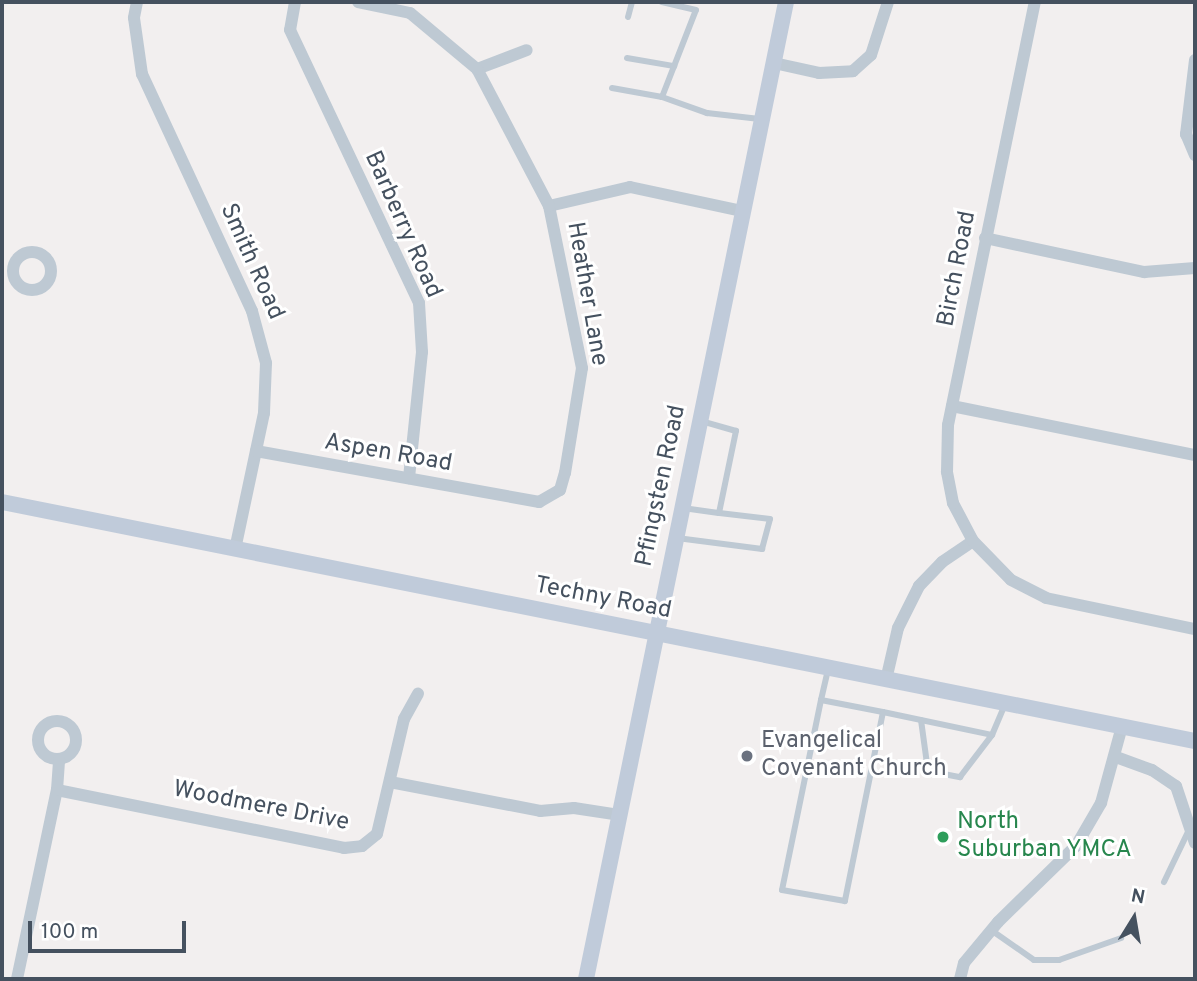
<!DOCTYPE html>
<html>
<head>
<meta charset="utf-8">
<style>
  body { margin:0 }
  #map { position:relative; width:1197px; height:981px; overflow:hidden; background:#f2efef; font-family:Overpass,sans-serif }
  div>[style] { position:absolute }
  .service>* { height:6px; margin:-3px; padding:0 3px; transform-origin:3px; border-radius:3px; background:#bec9d3 }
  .minor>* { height:12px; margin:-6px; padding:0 6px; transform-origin:6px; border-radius:6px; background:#bec9d3 }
  .minor>.ring { margin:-6px; padding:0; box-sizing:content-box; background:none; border:12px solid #bec9d3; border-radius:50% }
  .secondary>* { height:16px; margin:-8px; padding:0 8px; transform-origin:8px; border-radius:8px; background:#c0cbda }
  .dots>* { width:19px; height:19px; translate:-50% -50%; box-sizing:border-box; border:4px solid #fff; border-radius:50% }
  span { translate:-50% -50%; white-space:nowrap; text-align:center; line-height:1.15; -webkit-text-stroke:6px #fff; paint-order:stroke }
  .street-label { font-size:24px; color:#45515f }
  .worship-label { font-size:24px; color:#5b616d }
  .left { translate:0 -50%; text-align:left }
  .leisure-label { font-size:24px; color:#27864d }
  .frame { position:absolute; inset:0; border:4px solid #45515f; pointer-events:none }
  .north { position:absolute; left:1099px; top:883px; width:70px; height:70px; -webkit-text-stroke:5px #fff; paint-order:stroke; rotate:11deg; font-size:19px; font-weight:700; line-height:28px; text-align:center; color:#45515f }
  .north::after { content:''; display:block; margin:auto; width:24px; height:32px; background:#45515f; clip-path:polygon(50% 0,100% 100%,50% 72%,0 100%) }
  .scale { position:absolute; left:28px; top:921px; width:158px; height:32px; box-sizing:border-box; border:4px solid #45515f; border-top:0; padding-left:9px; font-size:21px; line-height:24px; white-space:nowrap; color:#45515f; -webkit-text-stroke:5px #fff; paint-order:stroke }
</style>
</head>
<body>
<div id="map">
  <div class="service">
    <i style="left:628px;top:17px;width:16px;rotate:-75deg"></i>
    <i style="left:627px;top:58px;width:48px;rotate:9.7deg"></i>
    <i style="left:612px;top:88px;width:51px;rotate:10.2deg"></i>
    <i style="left:662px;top:97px;width:48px;rotate:19.6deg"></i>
    <i style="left:707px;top:113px;width:53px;rotate:6.5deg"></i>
    <i style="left:662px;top:97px;width:93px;rotate:-68.7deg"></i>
    <i style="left:696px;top:10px;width:35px;rotate:-167deg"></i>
    <i style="left:683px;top:508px;width:36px;rotate:8deg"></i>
    <i style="left:677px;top:538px;width:86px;rotate:7.4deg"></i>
    <i style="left:762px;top:549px;width:31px;rotate:-75deg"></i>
    <i style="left:770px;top:519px;width:51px;rotate:-173.3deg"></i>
    <i style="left:719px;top:513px;width:84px;rotate:-78.3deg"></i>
    <i style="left:736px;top:431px;width:35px;rotate:-164deg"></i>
    <i style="left:821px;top:700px;width:63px;rotate:11deg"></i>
    <i style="left:883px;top:712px;width:193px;rotate:101.4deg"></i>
    <i style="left:845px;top:901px;width:64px;rotate:-170.1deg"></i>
    <i style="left:782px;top:890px;width:194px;rotate:-78.4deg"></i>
    <i style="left:821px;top:700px;width:31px;rotate:-77deg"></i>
    <i style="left:883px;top:712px;width:111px;rotate:11.9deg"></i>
    <i style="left:921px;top:720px;width:51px;rotate:82.2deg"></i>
    <i style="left:928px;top:771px;width:33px;rotate:11deg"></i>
    <i style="left:960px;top:777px;width:53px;rotate:-52.7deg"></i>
    <i style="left:992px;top:735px;width:33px;rotate:-67deg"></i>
    <i style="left:1164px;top:882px;width:55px;rotate:-64.4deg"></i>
    <i style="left:991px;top:930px;width:52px;rotate:34.9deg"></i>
    <i style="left:1034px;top:960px;width:25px"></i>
    <i style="left:1059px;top:960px;width:66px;rotate:-19.5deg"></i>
  </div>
  <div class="minor">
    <i style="left:137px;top:2px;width:16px;rotate:101deg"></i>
    <i style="left:134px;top:18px;width:57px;rotate:81.9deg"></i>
    <i style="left:142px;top:74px;width:261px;rotate:65.1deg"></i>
    <i style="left:252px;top:311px;width:54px;rotate:74.9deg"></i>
    <i style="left:266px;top:363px;width:50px;rotate:92.3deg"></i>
    <i style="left:264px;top:413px;width:139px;rotate:102deg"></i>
    <i style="left:295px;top:2px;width:28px;rotate:100deg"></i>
    <i style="left:290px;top:30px;width:302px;rotate:64.7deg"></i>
    <i style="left:419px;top:303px;width:49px;rotate:86.5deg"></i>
    <i style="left:422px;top:352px;width:127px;rotate:95.9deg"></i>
    <i style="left:1195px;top:60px;width:75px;rotate:96.9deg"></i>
    <i style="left:1186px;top:134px;width:23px;rotate:67deg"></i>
    <i style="left:774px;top:63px;width:46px;rotate:12.5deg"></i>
    <i style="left:819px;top:73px;width:34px;rotate:-3deg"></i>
    <i style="left:853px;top:71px;width:24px;rotate:-42deg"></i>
    <i style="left:871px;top:55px;width:56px;rotate:-72.2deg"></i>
    <i style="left:477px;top:69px;width:53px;rotate:-20.8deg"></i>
    <i style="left:549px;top:206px;width:83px;rotate:-13.2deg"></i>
    <i style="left:630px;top:187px;width:115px;rotate:12.1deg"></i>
    <i style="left:985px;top:238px;width:163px;rotate:12.1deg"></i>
    <i style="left:1144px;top:272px;width:51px;rotate:-4.5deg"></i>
    <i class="ring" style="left:13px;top:252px;width:26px;height:26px"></i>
    <i style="left:952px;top:406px;width:248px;rotate:11.4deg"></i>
    <i style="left:256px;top:451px;width:288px;rotate:10.2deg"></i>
    <i style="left:539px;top:502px;width:24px;rotate:-30deg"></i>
    <i style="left:560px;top:490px;width:18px;rotate:-74deg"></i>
    <i style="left:565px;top:473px;width:106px;rotate:-80.8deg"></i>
    <i style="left:582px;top:368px;width:165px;rotate:-101.5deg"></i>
    <i style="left:549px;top:206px;width:155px;rotate:-117.7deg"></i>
    <i style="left:477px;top:69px;width:87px;rotate:-140.1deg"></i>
    <i style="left:410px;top:13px;width:53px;rotate:-168.1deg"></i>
    <i style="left:973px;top:541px;width:43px;rotate:-117.8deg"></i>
    <i style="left:953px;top:503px;width:32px;rotate:-101deg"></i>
    <i style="left:947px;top:472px;width:47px;rotate:-88.8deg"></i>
    <i style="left:948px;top:425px;width:432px;rotate:-78.4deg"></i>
    <i style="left:886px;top:680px;width:53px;rotate:-77deg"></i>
    <i style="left:898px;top:628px;width:47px;rotate:-63.4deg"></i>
    <i style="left:919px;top:586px;width:33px;rotate:-46deg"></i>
    <i style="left:942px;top:562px;width:37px;rotate:-34deg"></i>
    <i style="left:973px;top:541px;width:54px;rotate:45.7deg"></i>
    <i style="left:1011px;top:580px;width:39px;rotate:27deg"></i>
    <i style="left:1046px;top:598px;width:152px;rotate:11.8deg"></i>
    <i class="ring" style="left:38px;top:721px;width:26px;height:26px"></i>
    <i style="left:1116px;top:757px;width:38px;rotate:20deg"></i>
    <i style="left:1152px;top:770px;width:29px;rotate:34deg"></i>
    <i style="left:1176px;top:786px;width:60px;rotate:71.6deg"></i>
    <i style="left:390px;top:782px;width:153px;rotate:10.9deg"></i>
    <i style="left:540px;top:811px;width:34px;rotate:-5deg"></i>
    <i style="left:574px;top:808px;width:47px;rotate:8.7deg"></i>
    <i style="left:57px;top:790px;width:293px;rotate:11.4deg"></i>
    <i style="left:344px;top:848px;width:18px;rotate:-6deg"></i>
    <i style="left:362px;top:846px;width:19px;rotate:-39deg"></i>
    <i style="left:377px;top:834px;width:118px;rotate:-76.8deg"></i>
    <i style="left:404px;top:719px;width:29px;rotate:-61deg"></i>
    <i style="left:17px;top:979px;width:193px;rotate:-78.1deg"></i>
    <i style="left:57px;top:790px;width:30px;rotate:-86deg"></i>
    <i style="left:960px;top:979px;width:16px;rotate:-76deg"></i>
    <i style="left:964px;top:963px;width:53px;rotate:-50.3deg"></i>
    <i style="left:998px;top:922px;width:109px;rotate:-44.3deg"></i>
    <i style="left:1076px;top:846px;width:50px;rotate:-59.8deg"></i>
    <i style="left:1101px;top:803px;width:80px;rotate:-74.7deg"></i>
  </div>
  <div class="secondary">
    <i style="left:2px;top:502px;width:1217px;rotate:11.33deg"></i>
    <i style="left:586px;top:979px;width:997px;rotate:-78.43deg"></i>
  </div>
  <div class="dots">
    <i style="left:747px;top:756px;background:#6b7280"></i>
    <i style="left:943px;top:837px;background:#2e9e5b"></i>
  </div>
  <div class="street-label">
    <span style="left:402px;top:225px;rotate:66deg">Barberry Road</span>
    <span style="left:251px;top:262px;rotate:66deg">Smith Road</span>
    <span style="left:958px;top:269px;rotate:-79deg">Birch Road</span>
    <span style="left:586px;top:294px;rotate:80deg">Heather Lane</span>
    <span style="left:388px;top:454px;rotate:10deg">Aspen Road</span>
    <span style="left:662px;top:486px;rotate:-78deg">Pfingsten Road</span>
    <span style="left:603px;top:599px;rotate:11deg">Techny Road</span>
    <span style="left:261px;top:807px;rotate:11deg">Woodmere Drive</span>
  </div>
  <div class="worship-label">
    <span class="left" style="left:761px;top:756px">Evangelical<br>Covenant Church</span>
  </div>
  <div class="leisure-label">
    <span class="left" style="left:957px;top:837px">North<br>Suburban YMCA</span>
  </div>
  <div class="frame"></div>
  <div class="north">N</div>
  <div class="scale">100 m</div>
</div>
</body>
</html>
